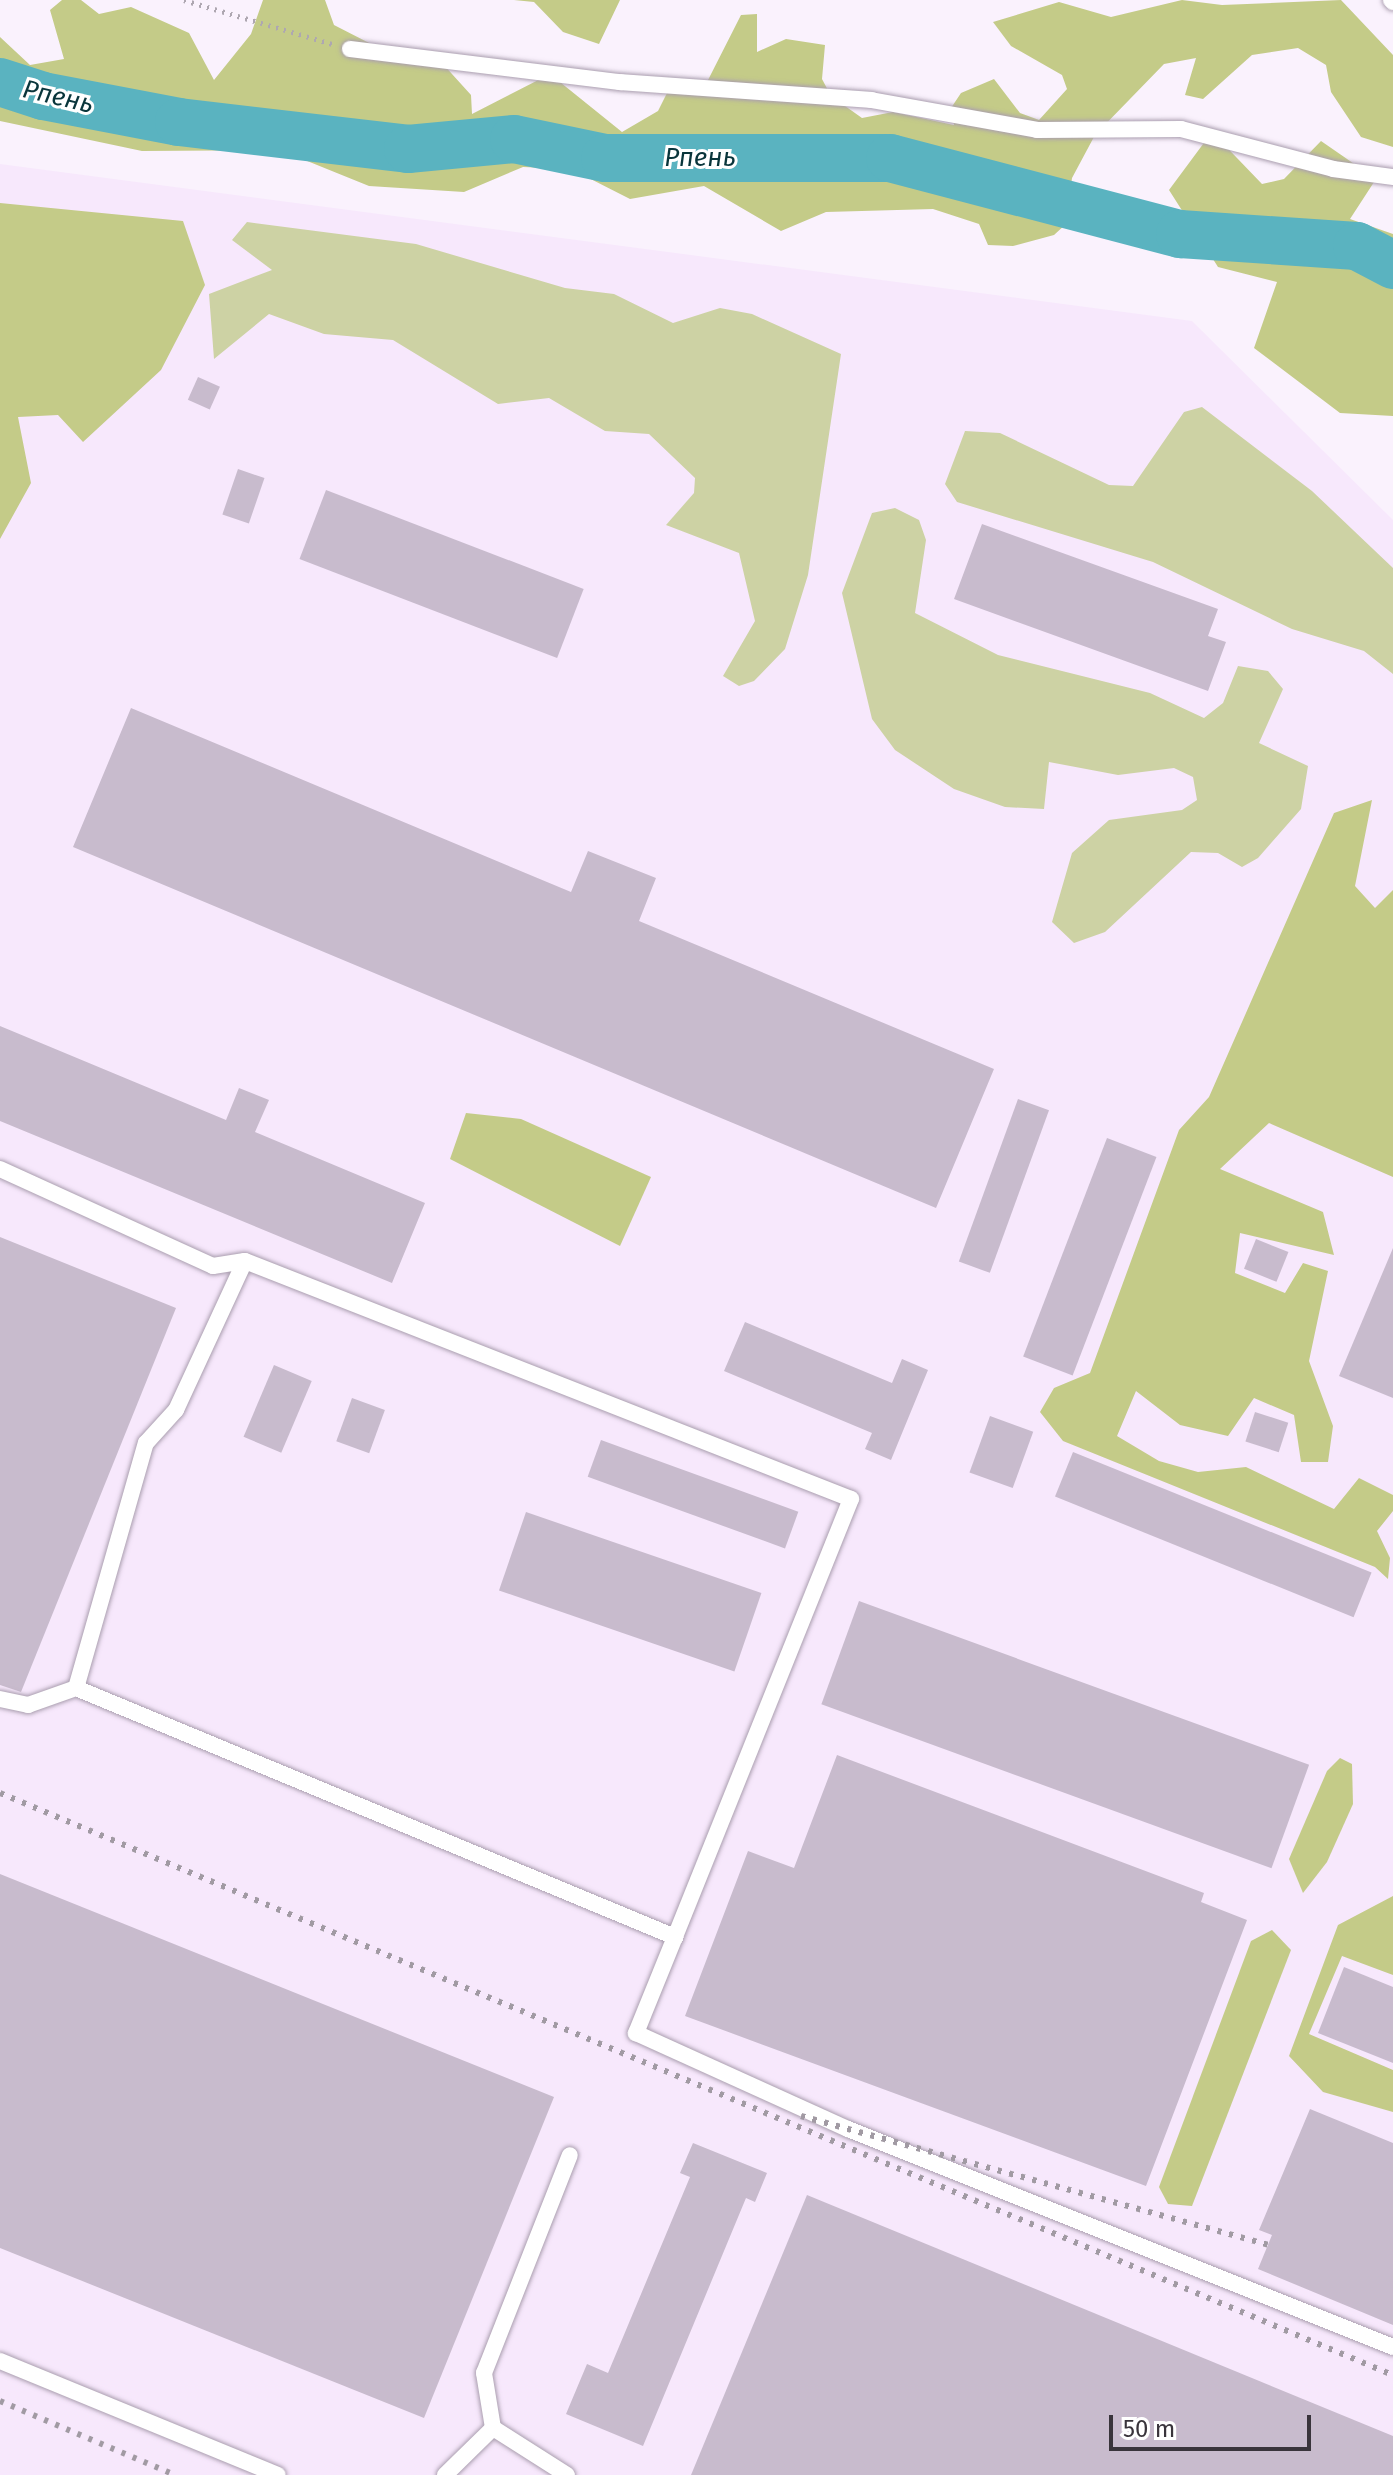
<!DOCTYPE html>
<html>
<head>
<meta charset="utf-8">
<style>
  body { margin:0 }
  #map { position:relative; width:1393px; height:2475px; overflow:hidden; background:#faf2fd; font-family:"Fira Sans",sans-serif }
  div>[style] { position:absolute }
  .built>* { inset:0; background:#f7e8fc }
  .green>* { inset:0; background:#cdd2a4 }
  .forest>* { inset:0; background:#c4cb88 }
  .river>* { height:48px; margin:-24px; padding:0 24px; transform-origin:24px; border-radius:24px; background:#5ab3c0 }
  .building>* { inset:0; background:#c8bbcd; transform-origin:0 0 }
  .path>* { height:5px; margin-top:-2.5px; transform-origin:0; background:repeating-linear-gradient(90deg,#aea7b1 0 2px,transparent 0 8px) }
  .roads { filter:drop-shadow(0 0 2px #aa9eaf) drop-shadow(0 0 2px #aa9eaf) }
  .service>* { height:16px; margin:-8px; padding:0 8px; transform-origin:8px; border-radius:8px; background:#fff }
  .rail>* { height:6px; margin-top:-3px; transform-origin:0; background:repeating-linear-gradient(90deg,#a19aa3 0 4px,transparent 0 12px) }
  span { translate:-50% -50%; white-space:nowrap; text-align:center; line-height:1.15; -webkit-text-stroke:6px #fff; paint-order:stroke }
  .water-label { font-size:26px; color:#09353b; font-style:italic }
  .scale { position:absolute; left:1109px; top:2415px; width:202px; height:36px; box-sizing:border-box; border:4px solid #39343b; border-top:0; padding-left:10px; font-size:24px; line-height:28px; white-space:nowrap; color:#39343b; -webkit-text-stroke:6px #fff; paint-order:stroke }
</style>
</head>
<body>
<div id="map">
  <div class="built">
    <i style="clip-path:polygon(0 164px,1192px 321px,1393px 520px,1393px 2475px,0 2475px)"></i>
  </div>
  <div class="green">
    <i style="clip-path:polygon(247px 222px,416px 244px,565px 288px,614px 294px,673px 323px,720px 308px,752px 314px,841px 354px,808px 575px,785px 649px,754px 681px,739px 686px,723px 676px,755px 621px,739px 553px,666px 525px,694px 493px,695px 478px,649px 434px,605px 431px,549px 398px,498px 404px,393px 340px,324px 334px,269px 314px,214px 359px,209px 294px,272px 270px,232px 240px)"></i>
    <i style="clip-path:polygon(1202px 407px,1312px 491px,1393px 568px,1393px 674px,1364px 651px,1292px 629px,1153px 562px,957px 502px,945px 484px,965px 431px,1000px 433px,1109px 485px,1133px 486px,1184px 412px)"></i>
    <i style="clip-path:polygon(895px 508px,919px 520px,926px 540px,915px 613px,998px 655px,1150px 693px,1204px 718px,1223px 703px,1238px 666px,1268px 671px,1283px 689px,1259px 743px,1308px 766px,1301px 809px,1258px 858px,1242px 867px,1218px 853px,1191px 852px,1105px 932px,1074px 943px,1052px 922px,1072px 853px,1109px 820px,1182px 810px,1197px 800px,1193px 777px,1174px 768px,1118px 775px,1049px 762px,1044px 809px,1005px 807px,954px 789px,895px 750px,872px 719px,842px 593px,872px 513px)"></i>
  </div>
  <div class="forest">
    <i style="clip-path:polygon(62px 0,81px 0,99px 14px,131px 7px,189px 33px,214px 80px,251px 34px,263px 0,325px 0,334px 25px,373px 45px,433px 53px,471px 95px,472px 114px,550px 74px,622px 132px,658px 111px,673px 81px,706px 84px,741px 15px,757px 14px,757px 52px,786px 39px,825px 45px,822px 79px,831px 96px,862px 118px,893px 112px,954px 125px,951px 108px,961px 93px,994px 79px,1020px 113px,1039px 120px,1067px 89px,1062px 75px,1011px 46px,993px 22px,1059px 2px,1111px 17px,1182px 0,1222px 5px,1341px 0,1393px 55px,1393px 147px,1361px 137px,1331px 92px,1326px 65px,1298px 48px,1252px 55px,1203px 99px,1185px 95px,1196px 58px,1164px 64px,1095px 135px,1072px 178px,1066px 224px,1054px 235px,1013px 246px,988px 245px,979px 224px,933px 209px,826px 212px,781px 231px,704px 186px,630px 199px,571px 169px,523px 167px,464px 192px,369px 186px,280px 150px,142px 151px,0 121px,0 37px,30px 65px,64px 59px,50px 10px)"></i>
    <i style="clip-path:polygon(514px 0,620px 0,599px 44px,563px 32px,534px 2px)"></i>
    <i style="clip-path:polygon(1212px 132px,1262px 184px,1284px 179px,1321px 141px,1376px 179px,1350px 219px,1393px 234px,1393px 416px,1340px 413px,1254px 348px,1277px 282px,1218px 267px,1169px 190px)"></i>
    <i style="clip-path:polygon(0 203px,183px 221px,205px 285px,161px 370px,83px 442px,58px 415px,18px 417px,31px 483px,0 539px)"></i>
    <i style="clip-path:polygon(1372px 800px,1355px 886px,1375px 908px,1393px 890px,1393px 1177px,1269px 1123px,1220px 1169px,1323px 1212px,1334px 1255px,1240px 1233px,1235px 1273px,1285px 1293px,1303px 1263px,1328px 1271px,1309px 1361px,1333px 1426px,1328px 1462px,1301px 1462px,1294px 1415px,1254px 1398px,1228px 1436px,1180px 1425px,1136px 1391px,1117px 1436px,1159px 1461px,1198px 1472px,1246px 1467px,1334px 1509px,1359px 1478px,1393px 1495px,1393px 1511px,1377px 1531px,1390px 1558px,1388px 1579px,1375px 1567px,1063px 1441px,1040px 1412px,1054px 1388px,1090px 1373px,1179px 1130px,1209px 1097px,1334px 813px)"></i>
    <i style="clip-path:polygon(466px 1113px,521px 1119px,651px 1177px,620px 1246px,450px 1159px)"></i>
    <i style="clip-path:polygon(1340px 1758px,1352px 1764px,1353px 1804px,1327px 1862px,1303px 1893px,1289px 1859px,1327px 1771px)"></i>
    <i style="clip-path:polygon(1393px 1896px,1393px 1975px,1342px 1956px,1309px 2034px,1393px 2070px,1393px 2112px,1323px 2092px,1289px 2056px,1338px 1925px)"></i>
    <i style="clip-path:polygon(1272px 1930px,1291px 1950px,1192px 2206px,1168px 2204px,1159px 2187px,1251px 1941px)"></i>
  </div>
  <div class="river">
    <i style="left:0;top:82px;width:45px;rotate:18deg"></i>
    <i style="left:43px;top:96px;width:138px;rotate:10.8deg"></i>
    <i style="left:179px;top:122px;width:231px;rotate:6.7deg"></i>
    <i style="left:408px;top:149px;width:106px;rotate:-5.4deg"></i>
    <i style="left:514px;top:139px;width:93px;rotate:11.8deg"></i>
    <i style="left:605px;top:158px;width:285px"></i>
    <i style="left:890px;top:158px;width:300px;rotate:14.7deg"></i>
    <i style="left:1180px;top:234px;width:177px;rotate:3.9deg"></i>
    <i style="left:1357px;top:246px;width:41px;rotate:27.8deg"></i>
  </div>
  <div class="building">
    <i style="left:198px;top:377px;width:24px;height:25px;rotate:24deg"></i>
    <i style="left:238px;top:469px;width:28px;height:48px;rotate:19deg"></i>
    <i style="left:326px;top:490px;width:276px;height:74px;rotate:21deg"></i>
    <i style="clip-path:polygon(982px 524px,1218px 609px,1208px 636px,1226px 642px,1208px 691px,954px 599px)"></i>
    <i style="clip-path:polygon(131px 708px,571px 892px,588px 851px,656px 878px,639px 921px,994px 1069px,936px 1208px,73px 847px)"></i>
    <i style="clip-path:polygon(0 1026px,226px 1120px,239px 1088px,269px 1100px,255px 1132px,425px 1203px,392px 1283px,0 1121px)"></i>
    <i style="left:1018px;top:1099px;width:33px;height:173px;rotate:20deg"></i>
    <i style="left:1107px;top:1138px;width:53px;height:234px;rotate:21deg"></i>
    <i style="clip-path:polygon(0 1237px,176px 1308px,21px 1692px,0 1685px)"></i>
    <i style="left:1256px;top:1239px;width:35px;height:32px;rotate:22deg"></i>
    <i style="clip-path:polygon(1393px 1248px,1393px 1398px,1339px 1376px)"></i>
    <i style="clip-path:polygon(745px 1322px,892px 1383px,902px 1359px,928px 1370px,891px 1460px,865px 1449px,872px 1433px,724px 1371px)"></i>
    <i style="left:274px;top:1365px;width:41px;height:78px;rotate:23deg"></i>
    <i style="left:352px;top:1398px;width:35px;height:46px;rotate:20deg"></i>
    <i style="left:1255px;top:1412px;width:35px;height:31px;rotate:18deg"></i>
    <i style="left:990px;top:1416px;width:46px;height:60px;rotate:20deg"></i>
    <i style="left:601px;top:1440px;width:210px;height:39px;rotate:20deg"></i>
    <i style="left:1073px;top:1452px;width:322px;height:48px;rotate:22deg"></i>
    <i style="left:526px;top:1512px;width:249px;height:83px;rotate:19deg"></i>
    <i style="left:859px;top:1601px;width:479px;height:110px;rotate:20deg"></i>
    <i style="clip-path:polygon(837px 1755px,1204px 1893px,1201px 1902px,1247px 1920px,1146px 2186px,685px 2016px,748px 1851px,794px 1868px)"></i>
    <i style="clip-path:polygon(0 1874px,554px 2097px,424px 2418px,0 2248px)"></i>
    <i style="clip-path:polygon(1344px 1967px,1393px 1987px,1393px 2063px,1318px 2033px)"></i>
    <i style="clip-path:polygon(1310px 2109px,1393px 2143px,1393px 2325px,1258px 2269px,1272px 2235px,1259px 2230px)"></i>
    <i style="clip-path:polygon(693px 2143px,767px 2173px,755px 2202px,746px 2198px,643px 2446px,566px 2414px,587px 2364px,608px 2373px,690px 2177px,680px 2173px)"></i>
    <i style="clip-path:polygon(807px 2195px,1393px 2436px,1393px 2475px,691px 2475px)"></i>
  </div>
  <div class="path">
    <i style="left:184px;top:0;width:155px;rotate:16.5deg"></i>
  </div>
  <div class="roads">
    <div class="service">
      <i style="left:1391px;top:0;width:3px;rotate:45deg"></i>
      <i style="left:350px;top:49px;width:272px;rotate:7deg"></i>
      <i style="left:620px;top:82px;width:252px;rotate:4.1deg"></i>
      <i style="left:871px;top:100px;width:169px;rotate:10.2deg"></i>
      <i style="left:1037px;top:130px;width:144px;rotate:-0.4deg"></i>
      <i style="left:1181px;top:129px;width:157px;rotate:14.7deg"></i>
      <i style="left:1333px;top:169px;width:61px;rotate:7.6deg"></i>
      <i style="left:0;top:1169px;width:234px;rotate:24.5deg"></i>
      <i style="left:213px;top:1266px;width:32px;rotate:-9deg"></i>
      <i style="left:76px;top:1688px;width:255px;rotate:-74.1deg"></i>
      <i style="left:146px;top:1443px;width:45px;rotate:-47.7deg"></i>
      <i style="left:176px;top:1410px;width:164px;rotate:-65.2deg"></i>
      <i style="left:245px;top:1261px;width:651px;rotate:21.44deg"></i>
      <i style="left:851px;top:1499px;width:472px;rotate:111.9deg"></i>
      <i style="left:0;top:1699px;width:29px;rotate:12deg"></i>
      <i style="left:28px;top:1705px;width:51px;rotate:-19.5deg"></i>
      <i style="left:76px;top:1688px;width:649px;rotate:22.57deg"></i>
      <i style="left:675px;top:1937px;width:104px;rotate:112.1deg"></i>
      <i style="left:636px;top:2033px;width:233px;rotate:24.4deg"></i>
      <i style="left:848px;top:2129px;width:587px;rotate:21.8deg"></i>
      <i style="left:0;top:2361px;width:300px;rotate:22.3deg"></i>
      <i style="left:445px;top:2475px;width:67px;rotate:-44.4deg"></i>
      <i style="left:567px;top:2475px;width:88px;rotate:-147.6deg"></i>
      <i style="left:493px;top:2428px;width:56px;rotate:-99.3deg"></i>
      <i style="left:484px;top:2373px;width:234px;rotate:-68.5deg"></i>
    </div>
  </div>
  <div class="rail">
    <i style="left:0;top:1793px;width:1510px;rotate:22.68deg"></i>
    <i style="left:801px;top:2116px;width:484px;rotate:15.4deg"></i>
    <i style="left:0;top:2401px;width:190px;rotate:22.9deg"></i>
  </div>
  <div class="water-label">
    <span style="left:58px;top:97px;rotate:13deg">Рпень</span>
    <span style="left:700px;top:158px">Рпень</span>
  </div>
  <div class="scale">50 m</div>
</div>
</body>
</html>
